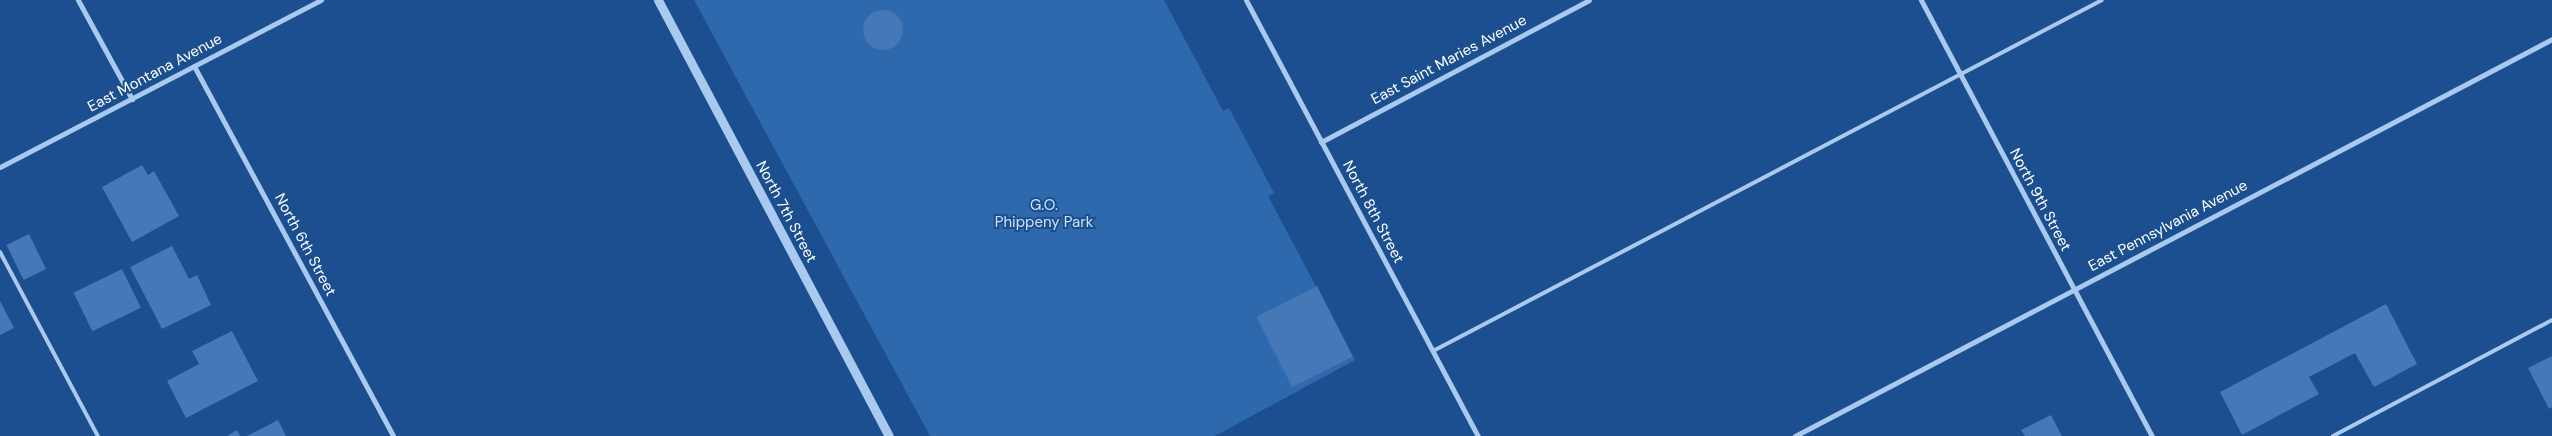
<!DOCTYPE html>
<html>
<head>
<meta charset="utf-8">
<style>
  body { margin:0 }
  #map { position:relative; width:2552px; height:436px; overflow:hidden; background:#1b4f8f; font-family:"DM Sans",sans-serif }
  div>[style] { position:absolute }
  .green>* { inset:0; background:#2e69ad }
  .building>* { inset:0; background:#4478b7; transform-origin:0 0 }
  .round { border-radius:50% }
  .service>* { height:4px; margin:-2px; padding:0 2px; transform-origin:2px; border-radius:2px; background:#a9c9ee }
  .minor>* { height:5px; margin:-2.5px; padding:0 2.5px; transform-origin:2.5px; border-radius:2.5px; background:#a9c9ee }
  .tertiary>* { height:9px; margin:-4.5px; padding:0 4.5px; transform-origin:4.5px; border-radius:4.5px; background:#a9c9ee }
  span { translate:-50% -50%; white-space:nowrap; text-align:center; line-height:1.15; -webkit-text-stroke:4px #1b4f8f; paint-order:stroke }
  .street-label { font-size:15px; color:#fff }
  .park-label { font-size:15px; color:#cfe3fa }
</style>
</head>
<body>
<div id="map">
  <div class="green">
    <i style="clip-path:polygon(694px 0,1164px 0,1223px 111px,1229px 108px,1274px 193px,1268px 196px,1355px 360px,1215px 436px,930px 436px)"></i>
  </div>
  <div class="building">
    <i class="round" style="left:863px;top:10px;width:40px;height:40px"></i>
    <i style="clip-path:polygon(142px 165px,148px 175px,154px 171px,179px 216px,132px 242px,102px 187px)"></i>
    <i style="left:29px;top:234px;width:39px;height:25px;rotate:64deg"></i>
    <i style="clip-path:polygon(172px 246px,189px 279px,197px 275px,211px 305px,162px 329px,130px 267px)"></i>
    <i style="left:122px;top:269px;width:43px;height:54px;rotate:64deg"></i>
    <i style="left:1317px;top:286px;width:79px;height:68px;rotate:63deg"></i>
    <i style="clip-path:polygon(0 301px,14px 328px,0 335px)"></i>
    <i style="clip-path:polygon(2386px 304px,2417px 364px,2374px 387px,2355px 353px,2309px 377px,2319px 394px,2242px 435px,2220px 392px)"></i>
    <i style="clip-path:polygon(232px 331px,258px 381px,186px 418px,167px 381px,199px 364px,192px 351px)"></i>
    <i style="clip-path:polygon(2552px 356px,2552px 407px,2549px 409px,2528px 368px)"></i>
    <i style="clip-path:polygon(2051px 415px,2062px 436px,2025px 436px,2021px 430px)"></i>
    <i style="clip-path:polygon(278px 420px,286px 436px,247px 436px)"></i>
    <i style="clip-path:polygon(237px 430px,240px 436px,227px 436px)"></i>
  </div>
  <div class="service">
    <i style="left:0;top:252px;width:208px;rotate:62deg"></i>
    <i style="left:1433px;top:351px;width:755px;rotate:-27.68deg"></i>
    <i style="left:2333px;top:436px;width:248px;rotate:-27.9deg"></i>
  </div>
  <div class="minor">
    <i style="left:78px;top:0;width:113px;rotate:61.4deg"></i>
    <i style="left:1246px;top:0;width:494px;rotate:62deg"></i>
    <i style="left:1921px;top:0;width:493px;rotate:62.1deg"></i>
    <i style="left:194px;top:66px;width:420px;rotate:61.7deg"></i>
    <i style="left:1321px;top:142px;width:303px;rotate:-27.9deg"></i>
    <i style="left:0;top:167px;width:362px;rotate:-27.5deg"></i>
    <i style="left:1795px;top:436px;width:855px;rotate:-27.67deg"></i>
  </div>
  <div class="tertiary">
    <i style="left:658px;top:0;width:493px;rotate:62.1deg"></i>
  </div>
  <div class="street-label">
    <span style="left:1449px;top:60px;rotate:-28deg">East Saint Maries Avenue</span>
    <span style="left:155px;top:73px;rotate:-28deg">East Montana Avenue</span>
    <span style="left:2040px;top:200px;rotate:62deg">North 9th Street</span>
    <span style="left:786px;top:212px;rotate:62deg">North 7th Street</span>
    <span style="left:1373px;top:212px;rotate:62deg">North 8th Street</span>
    <span style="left:2168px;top:226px;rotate:-28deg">East Pennsylvania Avenue</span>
    <span style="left:305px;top:245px;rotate:62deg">North 6th Street</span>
  </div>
  <div class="park-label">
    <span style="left:1044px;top:214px">G.O.<br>Phippeny Park</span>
  </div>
</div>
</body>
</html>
